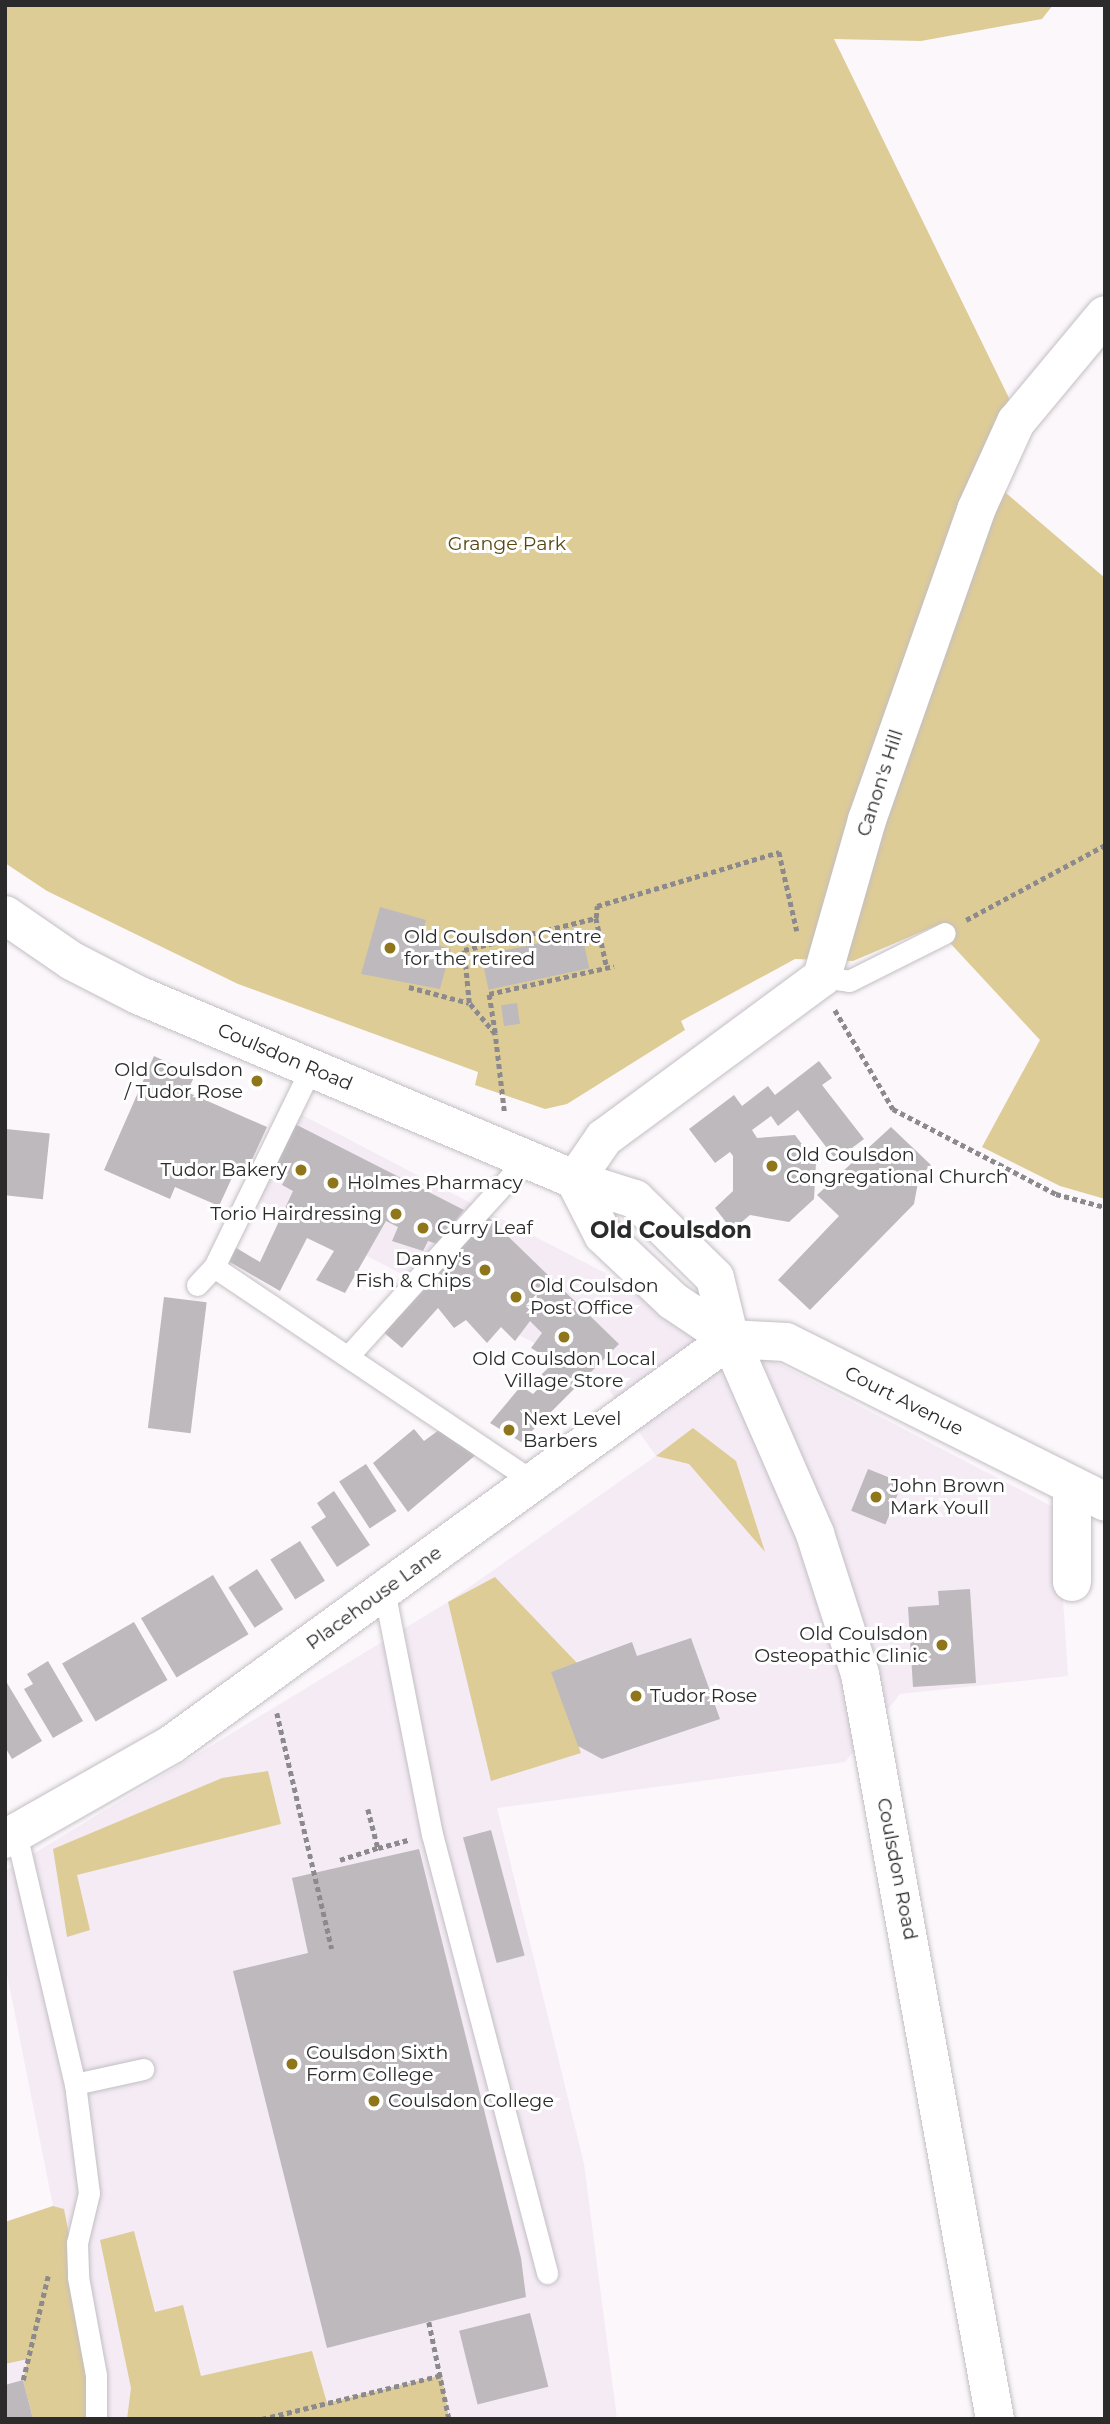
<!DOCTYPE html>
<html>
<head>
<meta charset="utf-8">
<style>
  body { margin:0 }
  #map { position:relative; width:1110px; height:2424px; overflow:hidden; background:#fbf7fb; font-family:Montserrat,sans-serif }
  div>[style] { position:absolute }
  .built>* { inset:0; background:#f4ebf5 }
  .green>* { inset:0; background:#decc97 }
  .building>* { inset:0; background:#bdb9bd; transform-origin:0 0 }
  .path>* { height:4.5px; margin-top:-2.25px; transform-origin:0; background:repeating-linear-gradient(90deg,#8d8a8d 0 5px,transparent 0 8.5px) }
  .roads { filter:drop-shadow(0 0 2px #c3bfc3) drop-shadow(0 0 2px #c3bfc3) }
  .service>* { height:21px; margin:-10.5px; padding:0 10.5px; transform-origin:10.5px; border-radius:10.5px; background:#fff }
  .minor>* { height:38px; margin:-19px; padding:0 19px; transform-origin:19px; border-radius:19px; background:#fff }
  .tertiary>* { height:38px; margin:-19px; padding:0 19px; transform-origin:19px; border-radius:19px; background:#fff }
  .secondary>* { height:38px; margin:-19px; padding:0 19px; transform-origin:19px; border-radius:19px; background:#fff }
  .dots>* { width:19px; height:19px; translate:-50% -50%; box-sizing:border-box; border:4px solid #fff; border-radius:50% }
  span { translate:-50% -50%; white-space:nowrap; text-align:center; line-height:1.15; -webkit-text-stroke:6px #fff; paint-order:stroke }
  .park-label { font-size:19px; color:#584710 }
  .street-label { font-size:19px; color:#2c2b2c }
  .poi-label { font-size:19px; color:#2c2b2c }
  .left { translate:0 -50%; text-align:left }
  .right { translate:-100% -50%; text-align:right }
  .quarter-label { font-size:23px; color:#2c2b2c; font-weight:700 }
  .frame { position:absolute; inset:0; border:7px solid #2c2b2c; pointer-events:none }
</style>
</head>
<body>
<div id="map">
  <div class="built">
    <i style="clip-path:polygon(283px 1105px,1057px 1509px,1068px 1676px,900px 1694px,845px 1762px,497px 1808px,584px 2164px,617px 2419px,5px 2419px,5px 2222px,53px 2206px,5px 1964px,5px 1871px,448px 1602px,656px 1456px,600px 1377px,244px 1192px)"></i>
  </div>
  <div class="green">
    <i style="clip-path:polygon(5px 5px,1053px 5px,1042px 19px,921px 41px,834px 39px,1009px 398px,1006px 493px,1105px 578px,1105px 1199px,1060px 1186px,982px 1147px,1040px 1040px,950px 943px,940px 924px,853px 961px,795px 959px,681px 1021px,685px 1030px,567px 1104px,545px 1109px,475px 1085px,478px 1072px,238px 984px,47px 891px,5px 863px)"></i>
    <i style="clip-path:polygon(693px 1428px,736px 1461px,765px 1552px,689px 1464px,656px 1456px)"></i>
    <i style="clip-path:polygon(495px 1577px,577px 1663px,552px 1672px,581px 1753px,491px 1781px,448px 1602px)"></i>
    <i style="clip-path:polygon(268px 1771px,281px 1824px,77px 1875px,90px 1930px,67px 1937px,53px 1849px,222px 1778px)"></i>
    <i style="clip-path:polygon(53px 2206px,64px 2209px,96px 2375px,93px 2419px,33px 2419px,23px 2380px,28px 2359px,5px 2364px,5px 2222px)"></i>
    <i style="clip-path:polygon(134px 2231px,155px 2312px,183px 2305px,201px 2376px,312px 2351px,327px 2403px,442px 2375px,449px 2419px,127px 2419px,131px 2388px,100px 2240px)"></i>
  </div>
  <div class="building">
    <i style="clip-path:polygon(380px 907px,426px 920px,420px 940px,451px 949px,440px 989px,361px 974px)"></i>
    <i style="left:582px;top:934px;width:35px;height:103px;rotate:78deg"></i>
    <i style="left:517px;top:1003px;width:21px;height:16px;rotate:82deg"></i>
    <i style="clip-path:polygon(154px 1056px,195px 1075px,187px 1092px,267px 1127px,246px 1173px,236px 1169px,219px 1206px,175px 1187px,170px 1199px,104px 1170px)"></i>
    <i style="clip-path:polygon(819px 1061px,832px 1078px,822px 1085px,864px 1139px,836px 1160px,798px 1110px,778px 1126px,771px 1116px,752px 1130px,757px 1138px,795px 1135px,816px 1163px,814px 1199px,789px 1222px,750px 1215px,732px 1230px,715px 1208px,733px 1191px,733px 1156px,730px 1152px,715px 1163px,689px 1129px,734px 1095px,742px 1106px,768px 1086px,775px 1095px)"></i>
    <i style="clip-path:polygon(293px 1123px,464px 1210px,437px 1244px,428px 1241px,423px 1251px,392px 1241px,398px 1227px,386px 1221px,345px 1293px,316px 1280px,334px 1251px,307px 1238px,280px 1291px,228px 1261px,233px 1246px,260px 1262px,293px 1191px,282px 1185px,288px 1174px,273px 1167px)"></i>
    <i style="clip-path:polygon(891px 1127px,931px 1165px,919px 1177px,914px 1204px,810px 1310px,778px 1280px,839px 1216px,817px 1195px)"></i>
    <i style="left:6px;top:1129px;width:44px;height:66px;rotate:6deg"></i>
    <i style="clip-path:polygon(484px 1213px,619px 1344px,521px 1442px,490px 1423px,521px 1386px,533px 1394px,541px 1386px,534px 1382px,554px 1362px,531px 1348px,542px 1333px,530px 1321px,515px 1341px,501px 1327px,487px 1343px,466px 1320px,454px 1328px,438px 1308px,402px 1348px,382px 1331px)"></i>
    <i style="left:164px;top:1297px;width:43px;height:132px;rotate:7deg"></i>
    <i style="clip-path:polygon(443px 1427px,478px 1453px,408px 1512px,373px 1463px,414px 1429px,424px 1441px)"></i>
    <i style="left:366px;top:1464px;width:56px;height:32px;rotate:57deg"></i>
    <i style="left:868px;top:1469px;width:37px;height:45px;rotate:22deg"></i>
    <i style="clip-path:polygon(334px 1491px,370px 1545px,337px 1567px,311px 1527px,326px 1517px,317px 1503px)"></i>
    <i style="left:300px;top:1541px;width:47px;height:35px;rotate:58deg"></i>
    <i style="left:257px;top:1569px;width:48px;height:34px;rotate:57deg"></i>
    <i style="left:213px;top:1575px;width:69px;height:84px;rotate:59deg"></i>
    <i style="clip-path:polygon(970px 1589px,976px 1683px,913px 1687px,908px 1607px,939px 1605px,938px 1591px)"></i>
    <i style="left:134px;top:1622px;width:67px;height:83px;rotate:60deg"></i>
    <i style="clip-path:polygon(691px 1638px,720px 1719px,602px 1759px,578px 1746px,551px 1672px,632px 1642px,637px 1656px)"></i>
    <i style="clip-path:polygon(48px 1661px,83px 1721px,53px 1738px,24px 1689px,33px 1684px,27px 1674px)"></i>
    <i style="clip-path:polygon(7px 1683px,42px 1741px,12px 1759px,5px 1747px)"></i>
    <i style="left:491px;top:1830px;width:130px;height:29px;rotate:75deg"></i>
    <i style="clip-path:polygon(419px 1849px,521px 2258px,526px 2297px,327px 2348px,233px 1971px,308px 1953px,292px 1878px)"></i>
    <i style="left:530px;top:2313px;width:76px;height:73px;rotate:76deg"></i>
    <i style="clip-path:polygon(23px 2380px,33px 2419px,5px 2419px,5px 2385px)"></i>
  </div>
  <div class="path">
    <i style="left:596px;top:918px;width:51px;rotate:77.6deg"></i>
    <i style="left:966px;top:920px;width:158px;rotate:-28.3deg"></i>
    <i style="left:409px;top:987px;width:62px;rotate:14.9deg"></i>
    <i style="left:835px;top:1010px;width:115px;rotate:59.6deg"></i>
    <i style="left:893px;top:1109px;width:184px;rotate:27.5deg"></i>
    <i style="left:1056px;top:1194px;width:51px;rotate:14.9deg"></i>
    <i style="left:495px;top:1033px;width:39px;rotate:-99deg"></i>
    <i style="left:489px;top:994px;width:128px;rotate:-12.6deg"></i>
    <i style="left:504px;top:1111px;width:78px;rotate:-96.7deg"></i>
    <i style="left:495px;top:1034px;width:40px;rotate:-130deg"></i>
    <i style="left:469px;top:1003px;width:53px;rotate:-95.4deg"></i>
    <i style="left:464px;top:950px;width:136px;rotate:-13.6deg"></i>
    <i style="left:596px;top:918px;width:12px;rotate:-85deg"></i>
    <i style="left:597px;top:906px;width:190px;rotate:-16.5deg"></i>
    <i style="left:779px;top:852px;width:81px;rotate:77.2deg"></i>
    <i style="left:277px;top:1713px;width:242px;rotate:76.9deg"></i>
    <i style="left:368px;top:1809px;width:40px;rotate:75.6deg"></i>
    <i style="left:378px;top:1848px;width:31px;rotate:-15deg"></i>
    <i style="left:340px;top:1860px;width:40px;rotate:-18deg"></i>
    <i style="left:429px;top:2322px;width:99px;rotate:78.3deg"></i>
    <i style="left:23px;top:2380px;width:107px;rotate:-76.5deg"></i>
    <i style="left:262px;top:2419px;width:185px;rotate:-13.7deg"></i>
  </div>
  <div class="roads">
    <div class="service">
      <i style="left:822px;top:977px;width:27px;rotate:8deg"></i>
      <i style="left:849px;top:981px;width:107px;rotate:-26.6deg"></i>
      <i style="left:311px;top:1068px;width:221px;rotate:116deg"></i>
      <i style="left:214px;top:1267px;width:386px;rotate:33.9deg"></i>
      <i style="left:197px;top:1285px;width:25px;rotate:-47deg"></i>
      <i style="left:350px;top:1354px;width:263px;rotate:-47.9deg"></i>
      <i style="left:384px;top:1590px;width:249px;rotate:78.9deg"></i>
      <i style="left:432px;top:1834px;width:454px;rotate:75.3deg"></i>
      <i style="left:16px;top:1833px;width:258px;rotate:76.8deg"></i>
      <i style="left:75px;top:2084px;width:70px;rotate:-12.4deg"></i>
      <i style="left:75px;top:2084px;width:110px;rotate:82.7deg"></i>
      <i style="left:89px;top:2193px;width:51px;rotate:103.5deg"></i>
      <i style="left:77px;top:2243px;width:34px;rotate:88deg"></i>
      <i style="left:78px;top:2277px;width:100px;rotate:79.6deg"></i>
      <i style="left:96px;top:2375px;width:44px;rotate:90deg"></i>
    </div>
    <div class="minor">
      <i style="left:575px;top:1180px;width:51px;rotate:-55.4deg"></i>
      <i style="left:604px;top:1138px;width:271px;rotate:-36.4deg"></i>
      <i style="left:822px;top:977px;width:163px;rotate:-74deg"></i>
      <i style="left:867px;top:820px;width:329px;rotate:-70.6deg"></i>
      <i style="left:976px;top:510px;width:97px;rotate:-65.6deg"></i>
      <i style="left:1016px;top:422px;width:139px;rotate:-50.2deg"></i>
      <i style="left:730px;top:1339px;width:56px;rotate:3.1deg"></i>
      <i style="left:786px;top:1342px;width:357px;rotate:26.6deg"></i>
      <i style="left:1072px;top:1582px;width:96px;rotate:-90deg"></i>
    </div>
    <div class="tertiary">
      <i style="left:5px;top:1839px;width:192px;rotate:-29.6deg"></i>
      <i style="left:172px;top:1744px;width:689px;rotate:-35.97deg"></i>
    </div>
    <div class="secondary">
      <i style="left:5px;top:915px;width:81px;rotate:34.5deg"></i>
      <i style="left:72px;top:961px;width:74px;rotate:27.3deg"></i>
      <i style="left:138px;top:995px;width:475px;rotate:22.9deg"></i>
      <i style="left:575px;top:1180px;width:63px;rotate:17.6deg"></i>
      <i style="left:635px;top:1199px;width:112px;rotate:44.6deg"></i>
      <i style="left:715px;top:1278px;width:63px;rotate:76.2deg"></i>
      <i style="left:730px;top:1339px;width:213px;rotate:66.4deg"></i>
      <i style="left:815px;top:1534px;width:147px;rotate:72.2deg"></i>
      <i style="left:860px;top:1674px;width:757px;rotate:79.73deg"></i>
      <i style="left:575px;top:1180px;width:62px;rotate:63deg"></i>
      <i style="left:603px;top:1235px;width:96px;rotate:43.3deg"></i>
      <i style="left:673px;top:1301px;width:69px;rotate:33.7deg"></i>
    </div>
  </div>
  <div class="dots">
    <i style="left:390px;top:948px;background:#90761b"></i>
    <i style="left:257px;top:1081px;background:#90761b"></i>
    <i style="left:772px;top:1166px;background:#90761b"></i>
    <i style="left:301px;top:1170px;background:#90761b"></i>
    <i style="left:333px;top:1183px;background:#90761b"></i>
    <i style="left:396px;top:1214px;background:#90761b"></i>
    <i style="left:423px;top:1228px;background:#90761b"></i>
    <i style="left:485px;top:1270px;background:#90761b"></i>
    <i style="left:516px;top:1297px;background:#90761b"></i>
    <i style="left:564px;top:1337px;background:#90761b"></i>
    <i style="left:509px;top:1430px;background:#90761b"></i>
    <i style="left:876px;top:1497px;background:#90761b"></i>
    <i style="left:942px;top:1645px;background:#90761b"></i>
    <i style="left:636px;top:1696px;background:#90761b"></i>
    <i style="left:292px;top:2064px;background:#90761b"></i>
    <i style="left:374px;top:2101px;background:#90761b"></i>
  </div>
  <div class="park-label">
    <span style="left:507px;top:544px">Grange Park</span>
  </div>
  <div class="street-label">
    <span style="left:880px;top:783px;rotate:-72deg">Canon's Hill</span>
    <span style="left:285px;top:1057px;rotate:23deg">Coulsdon Road</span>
    <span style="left:904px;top:1401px;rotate:27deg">Court Avenue</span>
    <span style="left:374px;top:1598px;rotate:-36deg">Placehouse Lane</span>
    <span style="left:897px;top:1869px;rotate:79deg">Coulsdon Road</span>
  </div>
  <div class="poi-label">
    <span class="left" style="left:404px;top:948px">Old Coulsdon Centre<br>for the retired</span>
    <span class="right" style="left:243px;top:1081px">Old Coulsdon<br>/ Tudor Rose</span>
    <span class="left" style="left:786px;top:1166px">Old Coulsdon<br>Congregational Church</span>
    <span class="right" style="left:287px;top:1170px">Tudor Bakery</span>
    <span class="left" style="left:347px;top:1183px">Holmes Pharmacy</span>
    <span class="right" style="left:382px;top:1214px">Torio Hairdressing</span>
    <span class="left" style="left:437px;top:1228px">Curry Leaf</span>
    <span class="right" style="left:471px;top:1270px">Danny's<br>Fish &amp; Chips</span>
    <span class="left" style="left:530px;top:1297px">Old Coulsdon<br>Post Office</span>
    <span style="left:564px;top:1370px">Old Coulsdon Local<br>Village Store</span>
    <span class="left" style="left:523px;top:1430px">Next Level<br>Barbers</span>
    <span class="left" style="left:890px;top:1497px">John Brown<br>Mark Youll</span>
    <span class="right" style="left:928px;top:1645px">Old Coulsdon<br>Osteopathic Clinic</span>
    <span class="left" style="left:650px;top:1696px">Tudor Rose</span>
    <span class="left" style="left:306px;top:2064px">Coulsdon Sixth<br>Form College</span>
    <span class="left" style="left:388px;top:2101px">Coulsdon College</span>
  </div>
  <div class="quarter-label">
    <span style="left:671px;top:1230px">Old Coulsdon</span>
  </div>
  <div class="frame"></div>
</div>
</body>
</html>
